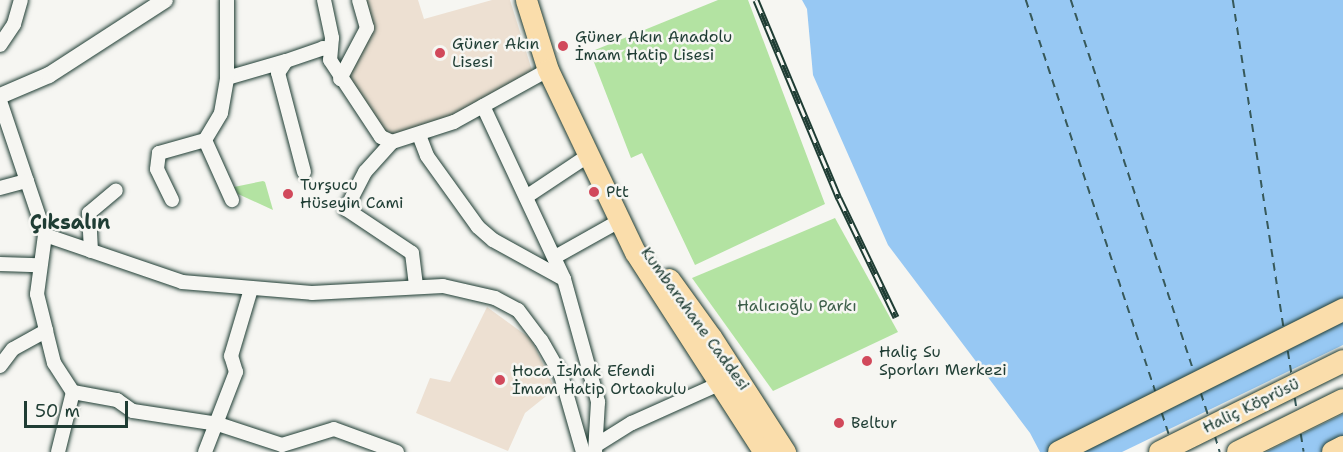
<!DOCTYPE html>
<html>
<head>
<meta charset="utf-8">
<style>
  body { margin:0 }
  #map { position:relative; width:1343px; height:452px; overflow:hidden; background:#f6f6f2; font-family:"Shantell Sans",sans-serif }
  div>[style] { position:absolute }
  .built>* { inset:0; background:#ede0d2 }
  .green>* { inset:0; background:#b3e3a2 }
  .water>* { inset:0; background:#97c8f3 }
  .pier>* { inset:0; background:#f6f6f2 }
  .ferry>* { height:1.5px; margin-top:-0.75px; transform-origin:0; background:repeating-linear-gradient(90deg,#37595a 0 8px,transparent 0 14px) }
  .roads { filter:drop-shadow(0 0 2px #1f3d34) drop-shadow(0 0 2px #1f3d34) }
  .minor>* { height:14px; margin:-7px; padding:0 7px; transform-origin:7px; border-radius:7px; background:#f6f6f2 }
  .tertiary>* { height:16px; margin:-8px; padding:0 8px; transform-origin:8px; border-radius:8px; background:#f6f6f2 }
  .primary>* { height:21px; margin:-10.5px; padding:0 10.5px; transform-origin:10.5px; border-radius:10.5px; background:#faddab }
  .trunk>* { height:22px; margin:-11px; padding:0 11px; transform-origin:11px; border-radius:11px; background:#faddab }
  .rail>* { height:7px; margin-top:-3.5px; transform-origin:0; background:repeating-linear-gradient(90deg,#f6f6f2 0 14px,#1f3d34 0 28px); box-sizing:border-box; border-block:2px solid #1f3d34 }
  .dots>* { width:16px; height:16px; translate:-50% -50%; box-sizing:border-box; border:3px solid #f6f6f2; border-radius:50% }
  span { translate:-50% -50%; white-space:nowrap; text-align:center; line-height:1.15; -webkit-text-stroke:5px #f6f6f2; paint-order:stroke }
  .poi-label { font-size:16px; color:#1f3d34 }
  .left { translate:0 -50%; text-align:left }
  .park-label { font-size:16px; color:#3d5e4a }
  .street-label { font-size:16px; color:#1f3d34 }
  .quarter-label { font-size:20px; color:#1f3d34; font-weight:700 }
  .scale { position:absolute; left:24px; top:401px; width:104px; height:27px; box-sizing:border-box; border:3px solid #1f3d34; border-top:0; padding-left:8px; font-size:18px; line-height:21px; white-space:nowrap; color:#1f3d34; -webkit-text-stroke:4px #f6f6f2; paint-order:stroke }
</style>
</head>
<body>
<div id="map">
  <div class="built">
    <i style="clip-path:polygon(359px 0,418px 0,424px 19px,492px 0,510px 0,535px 80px,392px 142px,340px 79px,367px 28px)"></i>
    <i style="clip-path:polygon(487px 307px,531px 339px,555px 389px,525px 413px,508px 451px,416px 413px,430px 378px,450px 382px)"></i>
  </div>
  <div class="green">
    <i style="clip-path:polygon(718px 0,748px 0,825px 204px,695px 265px,642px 153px,631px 158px,590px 52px)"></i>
    <i style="clip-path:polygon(263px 181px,265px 182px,273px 210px,238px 194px,234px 187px)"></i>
    <i style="clip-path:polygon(835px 218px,898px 332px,773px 391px,692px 278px)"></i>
  </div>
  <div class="water">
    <i style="clip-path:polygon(802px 0,1343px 0,1343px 452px,1040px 452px,1030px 433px,888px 245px,813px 75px,807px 9px)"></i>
  </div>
  <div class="pier">
    <i style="clip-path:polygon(1343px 345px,1343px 414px,1266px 452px,1122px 452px)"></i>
  </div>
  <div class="ferry">
    <i style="left:1026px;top:0;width:412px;rotate:71.7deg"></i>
    <i style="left:1071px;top:0;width:391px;rotate:71.7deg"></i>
    <i style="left:1233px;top:0;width:332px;rotate:81.2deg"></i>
    <i style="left:1288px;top:351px;width:25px;rotate:81deg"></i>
    <i style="left:1201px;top:393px;width:25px;rotate:72deg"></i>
    <i style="left:1295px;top:398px;width:13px;rotate:81deg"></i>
    <i style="left:1162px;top:413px;width:22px;rotate:72deg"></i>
    <i style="left:1301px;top:434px;width:18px;rotate:81deg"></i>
    <i style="left:1215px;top:436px;width:17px;rotate:73deg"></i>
  </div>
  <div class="roads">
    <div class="minor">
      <i style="left:324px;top:0;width:39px;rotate:78deg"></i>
      <i style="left:332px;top:38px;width:22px;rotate:95deg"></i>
      <i style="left:330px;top:60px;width:92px;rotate:56.5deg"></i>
      <i style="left:381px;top:137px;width:12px;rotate:24deg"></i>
      <i style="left:392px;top:142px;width:65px;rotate:-17.9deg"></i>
      <i style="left:454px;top:122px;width:107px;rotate:-29deg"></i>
      <i style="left:0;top:45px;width:25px;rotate:-56deg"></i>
      <i style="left:14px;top:24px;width:25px;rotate:-74deg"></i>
      <i style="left:227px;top:78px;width:61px;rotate:-16.1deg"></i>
      <i style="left:340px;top:79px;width:58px;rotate:-62.1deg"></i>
      <i style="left:367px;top:28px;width:29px;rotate:-106deg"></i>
      <i style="left:0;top:101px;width:141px;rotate:71.4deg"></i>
      <i style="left:45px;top:235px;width:60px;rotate:97.7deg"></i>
      <i style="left:37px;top:294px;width:38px;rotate:76deg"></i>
      <i style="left:46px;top:331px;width:33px;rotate:76deg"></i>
      <i style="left:54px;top:363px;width:35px;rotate:57deg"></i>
      <i style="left:483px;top:106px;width:191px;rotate:64.9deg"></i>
      <i style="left:564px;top:279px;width:128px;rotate:74.5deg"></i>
      <i style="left:598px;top:402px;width:50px;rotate:93.4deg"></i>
      <i style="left:419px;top:135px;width:22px;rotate:69deg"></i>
      <i style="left:427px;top:156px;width:87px;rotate:54.3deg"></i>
      <i style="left:478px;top:227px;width:20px;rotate:41deg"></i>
      <i style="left:493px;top:240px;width:81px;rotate:28.8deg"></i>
      <i style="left:205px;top:140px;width:66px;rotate:65.8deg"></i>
      <i style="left:392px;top:142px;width:40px;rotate:132deg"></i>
      <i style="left:365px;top:172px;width:42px;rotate:117.2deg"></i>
      <i style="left:346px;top:209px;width:79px;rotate:33.7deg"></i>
      <i style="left:412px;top:253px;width:33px;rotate:83deg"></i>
      <i style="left:304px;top:172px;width:102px;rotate:-104.7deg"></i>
      <i style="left:278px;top:73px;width:14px;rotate:-56deg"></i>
      <i style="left:286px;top:61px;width:39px;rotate:-19deg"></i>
      <i style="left:323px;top:48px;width:6px;rotate:18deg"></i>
      <i style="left:0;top:188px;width:28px;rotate:-15deg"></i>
      <i style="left:526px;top:197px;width:76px;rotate:-33.7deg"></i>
      <i style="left:172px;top:200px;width:34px;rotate:-116deg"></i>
      <i style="left:157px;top:169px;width:16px;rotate:-83deg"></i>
      <i style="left:159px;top:153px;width:48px;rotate:-15.8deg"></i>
      <i style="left:205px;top:140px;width:31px;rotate:-59deg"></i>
      <i style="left:221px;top:113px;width:36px;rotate:-80deg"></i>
      <i style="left:227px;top:78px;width:78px;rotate:-90deg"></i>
      <i style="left:45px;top:235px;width:145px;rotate:18.9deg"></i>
      <i style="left:182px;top:282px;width:130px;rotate:4.8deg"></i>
      <i style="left:312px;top:293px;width:131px;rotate:-3.1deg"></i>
      <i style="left:443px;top:286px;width:53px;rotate:13deg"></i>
      <i style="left:495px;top:298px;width:26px;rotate:28deg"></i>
      <i style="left:518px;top:310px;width:38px;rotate:53deg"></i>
      <i style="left:541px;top:340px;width:40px;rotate:60.3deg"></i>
      <i style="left:561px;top:375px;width:80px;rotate:74.1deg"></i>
      <i style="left:91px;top:251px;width:38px;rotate:-93deg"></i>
      <i style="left:89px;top:213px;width:35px;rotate:-40deg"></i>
      <i style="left:555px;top:257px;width:76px;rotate:-29.3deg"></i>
      <i style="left:0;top:264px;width:38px;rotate:2deg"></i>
      <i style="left:0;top:366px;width:21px;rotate:-53deg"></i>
      <i style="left:13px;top:349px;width:38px;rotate:-29deg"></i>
      <i style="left:73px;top:392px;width:45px;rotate:10.3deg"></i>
      <i style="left:117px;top:400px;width:19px;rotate:35deg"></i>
      <i style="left:133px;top:411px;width:86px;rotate:8.7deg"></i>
      <i style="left:218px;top:424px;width:67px;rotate:18.2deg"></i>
      <i style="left:282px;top:445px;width:54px;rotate:-17.1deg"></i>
      <i style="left:334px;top:429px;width:67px;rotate:20.1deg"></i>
      <i style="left:598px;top:444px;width:40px;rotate:-32deg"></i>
      <i style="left:632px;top:423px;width:98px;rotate:-24.2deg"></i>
      <i style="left:58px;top:452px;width:62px;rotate:-76deg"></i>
      <i style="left:205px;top:452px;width:86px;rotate:-68.8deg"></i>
      <i style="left:236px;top:372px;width:17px;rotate:-107deg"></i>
      <i style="left:231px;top:356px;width:70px;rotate:-73.4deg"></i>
    </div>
    <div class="tertiary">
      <i style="left:0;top:96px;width:53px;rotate:-23.2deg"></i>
      <i style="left:49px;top:75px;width:138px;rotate:-32.9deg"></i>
    </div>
    <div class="primary">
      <i style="left:526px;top:0;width:73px;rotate:72.6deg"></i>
      <i style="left:548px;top:70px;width:202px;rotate:64.5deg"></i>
      <i style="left:635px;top:252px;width:238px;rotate:57.2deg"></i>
      <i style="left:669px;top:279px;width:72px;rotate:54.1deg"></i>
      <i style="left:711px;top:337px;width:137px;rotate:57.2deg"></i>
    </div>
    <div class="trunk">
      <i style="left:1059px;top:452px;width:318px;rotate:-26.6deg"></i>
      <i style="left:1160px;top:452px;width:204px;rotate:-26.4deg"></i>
      <i style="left:1238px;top:452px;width:117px;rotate:-26.3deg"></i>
      <i style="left:1333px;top:452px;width:11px;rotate:-27deg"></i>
    </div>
  </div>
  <div class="rail">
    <i style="left:756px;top:0;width:215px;rotate:67.3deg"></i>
    <i style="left:839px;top:198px;width:132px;rotate:64.4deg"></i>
  </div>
  <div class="dots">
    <i style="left:563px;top:46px;background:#d1495b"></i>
    <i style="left:440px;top:53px;background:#d1495b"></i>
    <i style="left:594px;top:192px;background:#d1495b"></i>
    <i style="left:288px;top:194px;background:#d1495b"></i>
    <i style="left:867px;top:361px;background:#d1495b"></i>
    <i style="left:500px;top:380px;background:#d1495b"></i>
    <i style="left:839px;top:423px;background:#d1495b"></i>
  </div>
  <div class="poi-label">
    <span class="left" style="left:575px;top:46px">Güner Akın Anadolu<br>İmam Hatip Lisesi</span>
    <span class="left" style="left:452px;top:53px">Güner Akın<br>Lisesi</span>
    <span class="left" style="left:300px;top:194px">Turşucu<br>Hüseyin Cami</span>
    <span class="left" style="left:606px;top:192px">Ptt</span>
    <span class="left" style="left:879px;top:361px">Haliç Su<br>Sporları Merkezi</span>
    <span class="left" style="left:512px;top:380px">Hoca İshak Efendi<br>İmam Hatip Ortaokulu</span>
    <span class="left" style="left:851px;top:423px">Beltur</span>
  </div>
  <div class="park-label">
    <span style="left:797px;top:306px">Halıcıoğlu Parkı</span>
  </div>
  <div class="street-label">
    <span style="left:695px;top:319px;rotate:54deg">Kumbarahane Caddesi</span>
    <span style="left:1251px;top:406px;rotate:-26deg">Haliç Köprüsü</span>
  </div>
  <div class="quarter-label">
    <span style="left:70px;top:222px">Çıksalın</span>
  </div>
  <div class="scale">50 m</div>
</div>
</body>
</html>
